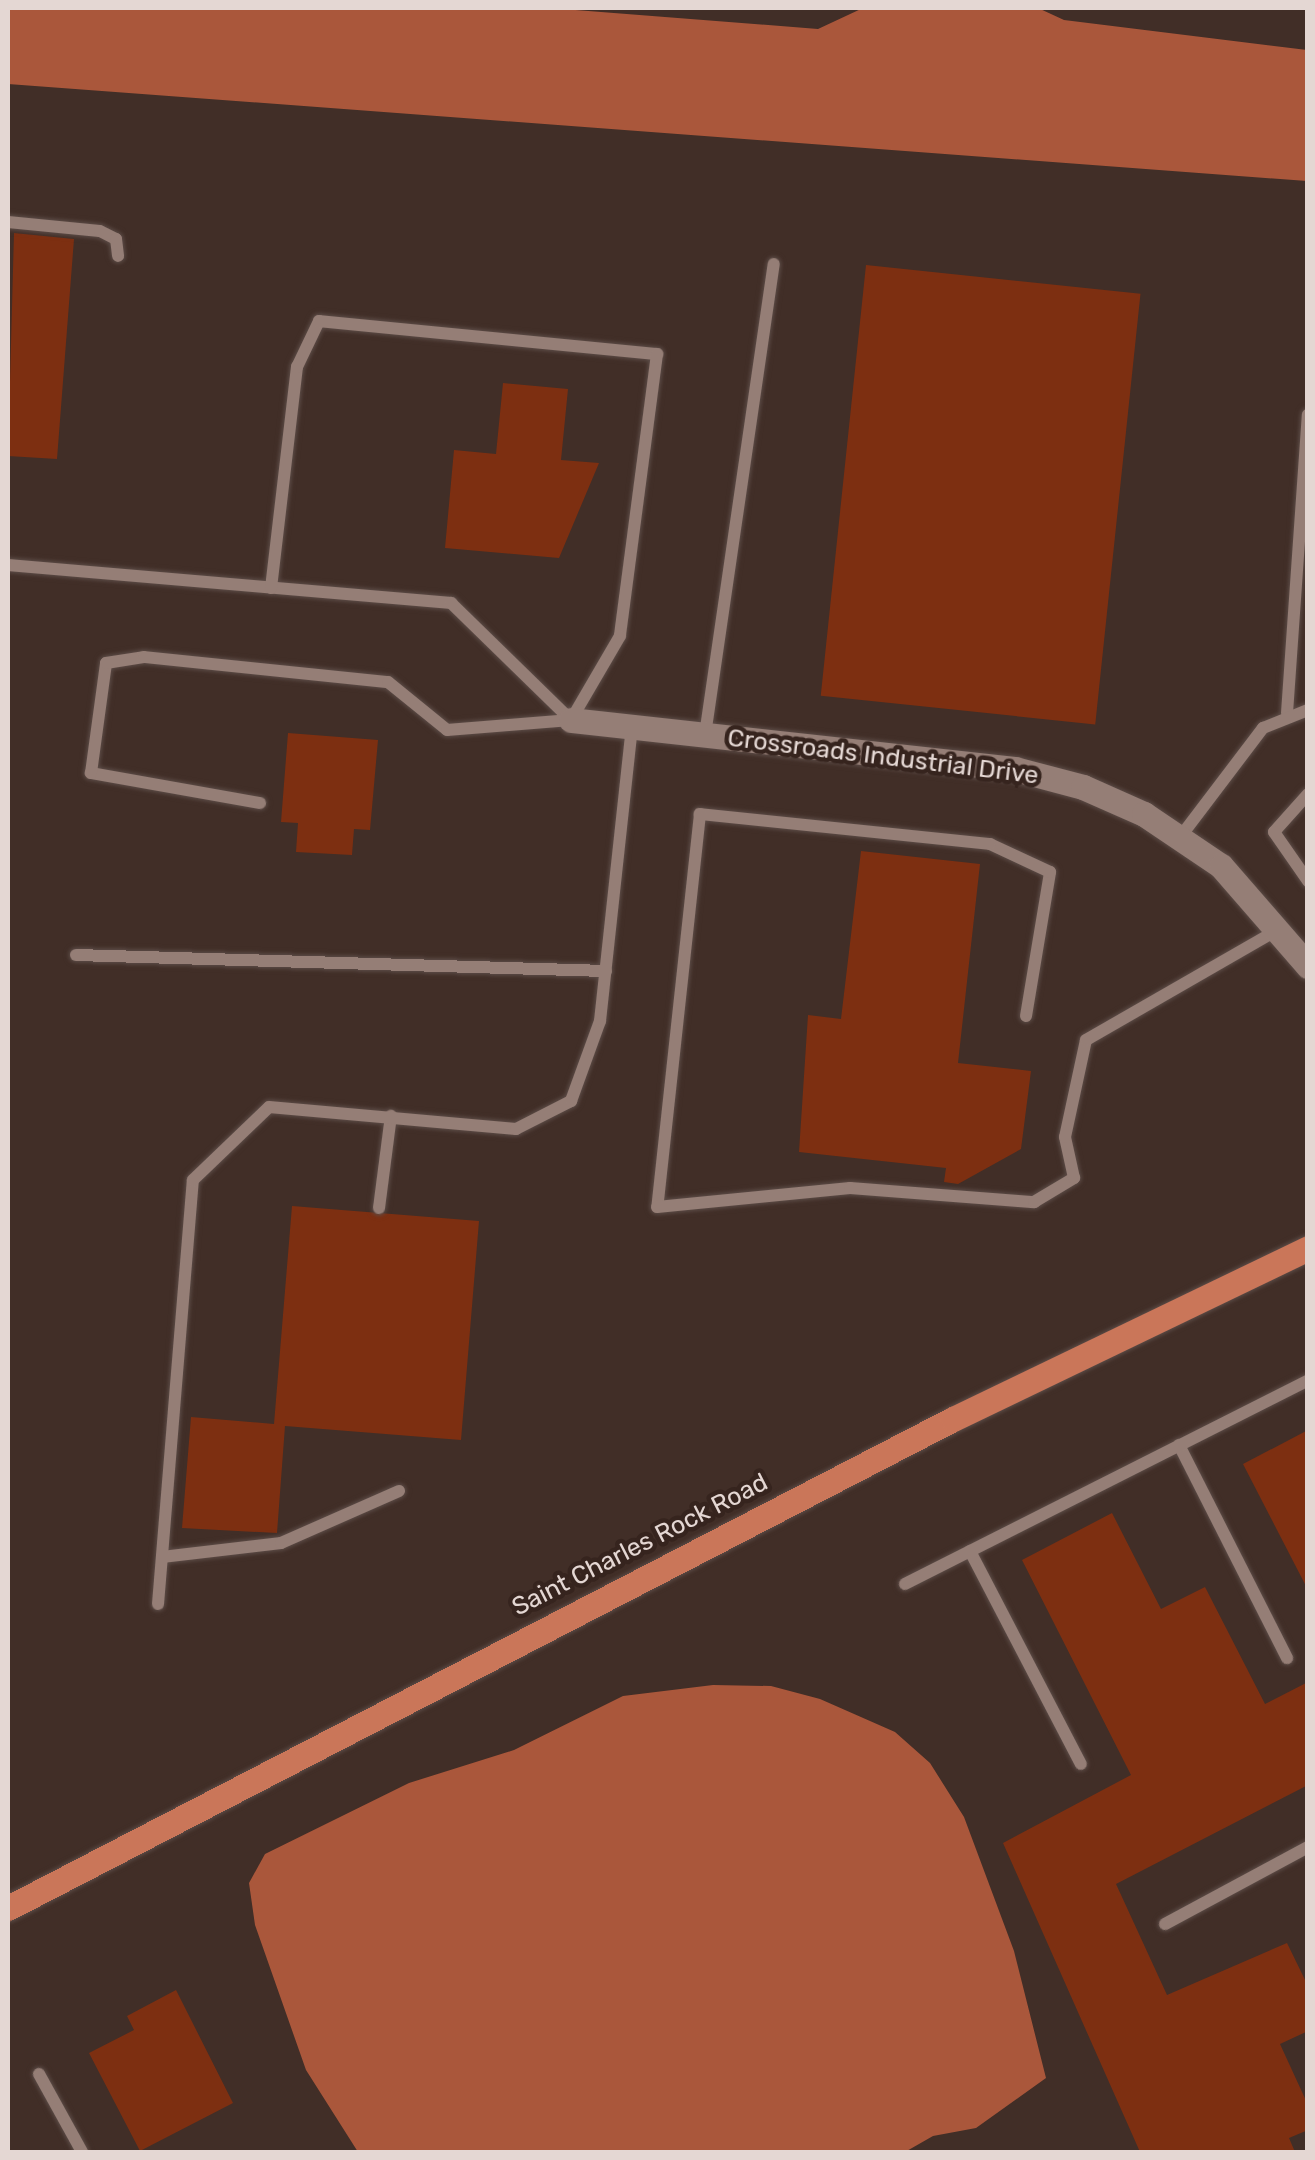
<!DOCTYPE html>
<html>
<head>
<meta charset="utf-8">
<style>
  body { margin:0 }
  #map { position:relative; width:1315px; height:2160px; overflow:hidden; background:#412e27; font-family:Rubik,sans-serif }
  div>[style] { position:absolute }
  .water>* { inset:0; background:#aa573b }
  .building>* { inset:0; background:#7d2f11; transform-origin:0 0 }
  .roads { filter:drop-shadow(0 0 2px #5c4c47) drop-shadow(0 0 2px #5c4c47) }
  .lane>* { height:12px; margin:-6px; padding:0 6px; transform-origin:6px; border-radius:6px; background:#957e76 }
  .street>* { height:25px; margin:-12.5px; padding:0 12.5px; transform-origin:12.5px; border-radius:12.5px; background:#957e76 }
  .primary>* { height:25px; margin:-12.5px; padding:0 12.5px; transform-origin:12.5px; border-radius:12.5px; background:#ca7659 }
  span { translate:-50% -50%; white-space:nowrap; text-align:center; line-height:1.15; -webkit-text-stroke:9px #36241e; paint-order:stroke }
  .street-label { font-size:25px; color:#e4d7d3 }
  .frame { position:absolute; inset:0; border:10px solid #e4d7d3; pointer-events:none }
</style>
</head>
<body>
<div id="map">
  <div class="water">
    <i style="clip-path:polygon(8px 8px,550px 8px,818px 29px,863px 8px,1038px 8px,1064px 20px,1307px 50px,1307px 181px,8px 84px)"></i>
    <i style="clip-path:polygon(713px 1685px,771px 1686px,820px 1699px,895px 1732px,930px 1763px,964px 1817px,1014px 1951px,1046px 2078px,976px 2128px,933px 2136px,905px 2152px,358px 2152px,306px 2070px,255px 1925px,249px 1883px,265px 1854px,409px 1783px,514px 1750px,623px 1696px)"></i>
  </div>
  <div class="building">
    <i style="clip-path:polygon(14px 233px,74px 239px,57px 459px,8px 456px)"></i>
    <i style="left:866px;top:265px;width:276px;height:433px;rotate:6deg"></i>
    <i style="clip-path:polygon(503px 383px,568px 389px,561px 460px,599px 463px,559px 558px,445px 548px,454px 450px,496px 454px)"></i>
    <i style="clip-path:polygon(288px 733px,378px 740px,370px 830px,354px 829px,352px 855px,296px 852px,298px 823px,281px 822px)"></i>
    <i style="clip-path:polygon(861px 851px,980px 864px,958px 1063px,1031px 1071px,1021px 1149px,958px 1184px,944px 1182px,946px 1168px,799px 1152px,808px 1015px,841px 1019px)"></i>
    <i style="clip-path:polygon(292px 1206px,479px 1221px,461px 1440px,285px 1426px,277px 1533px,182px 1528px,191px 1417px,274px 1424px)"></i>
    <i style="clip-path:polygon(1308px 1430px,1308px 1590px,1243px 1464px)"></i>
    <i style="clip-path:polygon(1112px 1513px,1161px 1609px,1205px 1587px,1265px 1704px,1308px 1682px,1308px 1785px,1116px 1884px,1167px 1995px,1287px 1943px,1308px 1986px,1308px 2031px,1280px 2044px,1308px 2105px,1308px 2130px,1289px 2138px,1295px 2152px,1140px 2152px,1003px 1843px,1131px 1775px,1022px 1560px)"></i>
    <i style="clip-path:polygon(176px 1990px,233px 2103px,140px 2151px,89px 2053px,134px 2030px,127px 2016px)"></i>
  </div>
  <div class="roads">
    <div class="lane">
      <i style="left:8px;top:222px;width:92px;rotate:5.6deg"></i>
      <i style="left:100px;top:231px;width:18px;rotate:27deg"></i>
      <i style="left:116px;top:239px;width:17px;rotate:83deg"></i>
      <i style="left:8px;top:565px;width:445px;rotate:4.9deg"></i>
      <i style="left:451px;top:603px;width:168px;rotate:44.3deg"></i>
      <i style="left:271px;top:588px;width:223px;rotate:-83.3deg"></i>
      <i style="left:297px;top:367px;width:51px;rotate:-64.4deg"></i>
      <i style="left:319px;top:321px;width:340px;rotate:5.6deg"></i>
      <i style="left:657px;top:354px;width:284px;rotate:97.5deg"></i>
      <i style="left:620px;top:636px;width:97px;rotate:120.3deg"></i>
      <i style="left:1287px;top:713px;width:299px;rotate:-86deg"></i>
      <i style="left:705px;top:735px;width:476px;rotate:-81.7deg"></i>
      <i style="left:1308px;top:794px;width:51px;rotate:131.8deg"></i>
      <i style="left:1274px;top:832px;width:60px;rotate:55.2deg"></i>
      <i style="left:260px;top:803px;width:172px;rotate:-169.9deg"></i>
      <i style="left:91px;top:773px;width:111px;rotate:-82.2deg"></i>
      <i style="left:106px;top:663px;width:38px;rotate:-9deg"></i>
      <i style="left:144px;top:657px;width:245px;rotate:5.9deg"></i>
      <i style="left:388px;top:682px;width:76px;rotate:39.1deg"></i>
      <i style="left:447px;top:730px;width:124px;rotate:-4.6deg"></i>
      <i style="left:1181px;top:836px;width:136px;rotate:-52.8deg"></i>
      <i style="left:1263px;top:728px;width:48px;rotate:-21.8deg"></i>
      <i style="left:76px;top:955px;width:530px;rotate:1.73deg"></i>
      <i style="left:1026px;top:1016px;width:146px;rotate:-80.5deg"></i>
      <i style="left:1050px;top:872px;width:66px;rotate:-155deg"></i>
      <i style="left:990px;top:844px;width:292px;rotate:-174.1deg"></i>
      <i style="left:700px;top:814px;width:395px;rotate:96.2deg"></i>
      <i style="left:657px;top:1207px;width:194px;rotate:-5.6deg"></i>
      <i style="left:850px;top:1188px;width:185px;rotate:4.4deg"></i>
      <i style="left:1034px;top:1202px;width:47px;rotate:-31deg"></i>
      <i style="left:1074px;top:1178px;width:42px;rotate:-102.4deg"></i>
      <i style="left:1065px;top:1137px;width:99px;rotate:-77.8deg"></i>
      <i style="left:1086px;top:1040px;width:223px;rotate:-29.9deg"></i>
      <i style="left:379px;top:1208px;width:93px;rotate:-82.6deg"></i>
      <i style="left:1179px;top:1445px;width:239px;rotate:63.1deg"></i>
      <i style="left:970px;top:1551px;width:240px;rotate:62.5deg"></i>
      <i style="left:162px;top:1557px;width:120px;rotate:-6.7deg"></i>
      <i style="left:281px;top:1543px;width:129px;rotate:-23.8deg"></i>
      <i style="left:905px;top:1584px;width:452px;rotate:-26.8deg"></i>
      <i style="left:158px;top:1604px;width:425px;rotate:-85.3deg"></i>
      <i style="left:193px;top:1180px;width:105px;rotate:-43.8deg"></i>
      <i style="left:269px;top:1107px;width:248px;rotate:5.1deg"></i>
      <i style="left:516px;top:1129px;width:62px;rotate:-27deg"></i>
      <i style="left:571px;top:1101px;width:85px;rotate:-70.1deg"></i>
      <i style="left:600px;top:1021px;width:296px;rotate:-83.8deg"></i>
      <i style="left:1165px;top:1924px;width:162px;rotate:-28.3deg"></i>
      <i style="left:39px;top:2074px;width:89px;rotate:61.1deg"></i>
    </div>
    <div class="street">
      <i style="left:571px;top:720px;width:447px;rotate:6.3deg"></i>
      <i style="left:1015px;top:769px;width:70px;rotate:14.8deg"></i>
      <i style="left:1083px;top:787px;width:67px;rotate:23.9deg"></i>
      <i style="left:1144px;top:814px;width:93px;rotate:34deg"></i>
      <i style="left:1221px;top:866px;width:133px;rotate:49deg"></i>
    </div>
    <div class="primary">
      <i style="left:8px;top:1908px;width:1064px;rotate:-27.36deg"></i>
      <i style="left:953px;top:1419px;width:394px;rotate:-25.7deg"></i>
    </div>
  </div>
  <div class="street-label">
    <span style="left:883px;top:757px;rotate:7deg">Crossroads Industrial Drive</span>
    <span style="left:640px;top:1545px;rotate:-27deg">Saint Charles Rock Road</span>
  </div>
  <div class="frame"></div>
</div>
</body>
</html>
